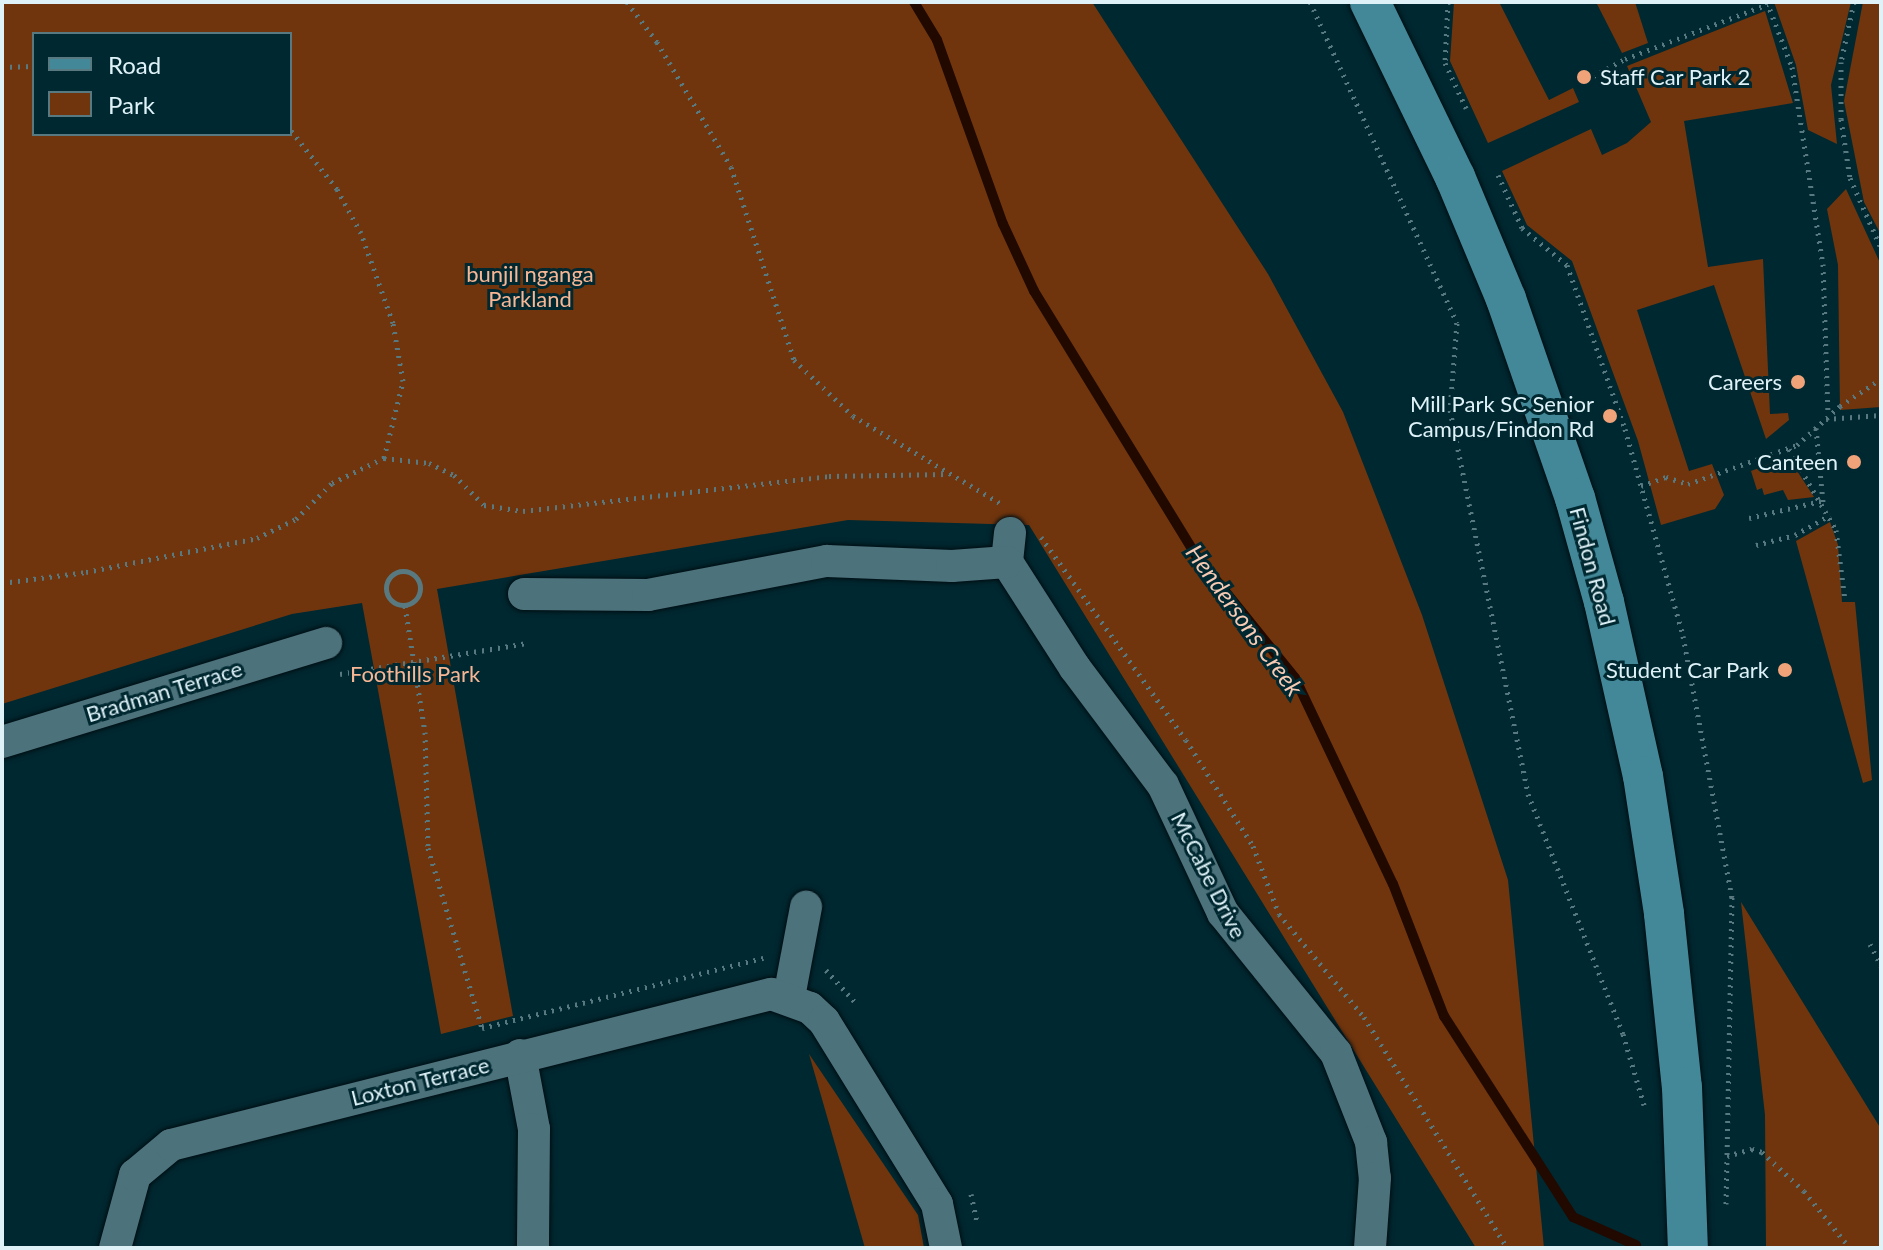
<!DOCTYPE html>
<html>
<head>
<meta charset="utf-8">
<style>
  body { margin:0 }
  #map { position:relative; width:1883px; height:1250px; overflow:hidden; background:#002830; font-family:Lato,sans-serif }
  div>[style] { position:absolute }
  .green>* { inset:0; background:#70350d }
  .stream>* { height:10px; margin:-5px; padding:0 5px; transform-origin:5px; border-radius:5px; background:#210900 }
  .path>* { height:5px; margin-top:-2.5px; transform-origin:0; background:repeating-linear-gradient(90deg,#597980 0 2px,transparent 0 8px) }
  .path>.ring { margin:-2.5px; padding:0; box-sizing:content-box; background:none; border:5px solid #597980; border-radius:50% }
  .roads { filter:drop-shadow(0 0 2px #000e13) drop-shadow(0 0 2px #000e13) }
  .minor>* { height:32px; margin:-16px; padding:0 16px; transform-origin:16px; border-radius:16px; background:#4c727c }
  .major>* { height:40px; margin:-20px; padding:0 20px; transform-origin:20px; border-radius:20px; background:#428898 }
  .dots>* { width:22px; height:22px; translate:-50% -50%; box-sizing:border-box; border:4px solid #002830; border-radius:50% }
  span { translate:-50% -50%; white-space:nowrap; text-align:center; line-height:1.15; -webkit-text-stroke:6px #002830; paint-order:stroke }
  .poi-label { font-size:22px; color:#def2f8 }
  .left { translate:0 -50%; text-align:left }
  .right { translate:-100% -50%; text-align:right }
  .park-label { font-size:22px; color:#f8b794 }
  .street-label { font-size:22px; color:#def2f8 }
  .water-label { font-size:24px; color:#f7cab3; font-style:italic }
  .frame { position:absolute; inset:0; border:4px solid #def2f8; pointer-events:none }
  .legend { position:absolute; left:32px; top:32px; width:260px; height:104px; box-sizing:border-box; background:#002830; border:2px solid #597980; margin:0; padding:10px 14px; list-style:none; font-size:24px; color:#def2f8 }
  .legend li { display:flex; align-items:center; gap:16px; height:40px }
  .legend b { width:40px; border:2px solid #597980 }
</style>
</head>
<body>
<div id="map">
  <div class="green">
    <i style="clip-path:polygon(evenodd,2px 2px,1092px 2px,1268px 274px,1343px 412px,1422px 615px,1508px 880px,1544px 1248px,1476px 1248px,1029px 525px,848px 520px,437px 589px,513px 1016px,441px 1034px,362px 603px,292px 614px,2px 704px,2px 2px,34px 34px,290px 34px,290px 134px,34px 134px,34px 34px)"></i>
    <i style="clip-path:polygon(1454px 2px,1499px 2px,1549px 100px,1573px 88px,1579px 102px,1488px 143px,1450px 61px)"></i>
    <i style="clip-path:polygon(1596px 2px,1635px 2px,1648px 43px,1622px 53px)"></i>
    <i style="clip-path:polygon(1774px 2px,1851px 2px,1831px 85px,1837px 144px,1808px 130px,1796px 65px)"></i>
    <i style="clip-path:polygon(1863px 2px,1881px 2px,1881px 235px,1864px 202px,1844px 101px)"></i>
    <i style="clip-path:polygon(1765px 11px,1793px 103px,1684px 121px,1708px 267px,1763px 259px,1770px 414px,1788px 413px,1789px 420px,1766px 439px,1714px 285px,1637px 310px,1689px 471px,1712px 464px,1724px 495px,1715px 509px,1661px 525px,1638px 441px,1572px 261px,1527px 225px,1502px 171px,1591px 129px,1602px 155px,1627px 143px,1651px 122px,1627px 66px)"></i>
    <i style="clip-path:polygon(1846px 189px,1881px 265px,1881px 407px,1840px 410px,1838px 265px,1827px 209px)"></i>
    <i style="clip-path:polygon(1788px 457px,1814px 497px,1788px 500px,1783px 490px,1764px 495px,1762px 488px,1757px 490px,1751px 471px)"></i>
    <i style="clip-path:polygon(1830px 522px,1838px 545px,1842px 602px,1855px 602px,1872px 780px,1863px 783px,1796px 541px)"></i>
    <i style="clip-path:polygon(1741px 902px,1881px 1129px,1881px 1248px,1766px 1248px,1765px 1115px)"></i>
    <i style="clip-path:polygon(809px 1054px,918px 1215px,924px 1248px,865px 1248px)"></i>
  </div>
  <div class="stream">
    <i style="left:914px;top:2px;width:44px;rotate:58.8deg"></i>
    <i style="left:937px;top:40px;width:195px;rotate:70.3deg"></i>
    <i style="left:1003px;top:224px;width:74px;rotate:65.2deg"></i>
    <i style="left:1034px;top:291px;width:308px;rotate:58.5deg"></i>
    <i style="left:1195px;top:554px;width:159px;rotate:51.1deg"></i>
    <i style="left:1295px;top:678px;width:228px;rotate:64.6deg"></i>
    <i style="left:1393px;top:884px;width:142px;rotate:68.9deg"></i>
    <i style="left:1444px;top:1016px;width:239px;rotate:57.3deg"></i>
    <i style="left:1573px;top:1217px;width:69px;rotate:24deg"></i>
  </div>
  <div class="path">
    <i style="left:627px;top:2px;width:50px;rotate:53.1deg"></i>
    <i style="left:657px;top:42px;width:145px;rotate:59.4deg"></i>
    <i style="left:731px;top:167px;width:203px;rotate:71.9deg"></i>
    <i style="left:794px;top:360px;width:81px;rotate:43.5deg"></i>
    <i style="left:853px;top:416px;width:171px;rotate:30.6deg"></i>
    <i style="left:1310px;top:2px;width:353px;rotate:65.4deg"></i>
    <i style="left:1457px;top:323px;width:87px;rotate:94.6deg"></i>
    <i style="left:1450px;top:410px;width:392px;rotate:78.5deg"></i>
    <i style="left:1528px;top:794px;width:258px;rotate:68.4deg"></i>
    <i style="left:1623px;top:1034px;width:74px;rotate:73.5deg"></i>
    <i style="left:1448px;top:2px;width:61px;rotate:92.8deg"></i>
    <i style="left:1445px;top:63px;width:50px;rotate:65deg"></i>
    <i style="left:1767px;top:2px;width:70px;rotate:69deg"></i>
    <i style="left:1792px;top:67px;width:199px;rotate:81.1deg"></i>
    <i style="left:1823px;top:264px;width:151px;rotate:88.1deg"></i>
    <i style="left:1854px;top:2px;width:61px;rotate:102.2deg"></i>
    <i style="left:1841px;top:62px;width:57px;rotate:90deg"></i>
    <i style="left:1841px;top:119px;width:60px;rotate:81.3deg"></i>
    <i style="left:1850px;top:178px;width:77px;rotate:66.1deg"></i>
    <i style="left:2px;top:67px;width:32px;rotate:-2deg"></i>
    <i style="left:1586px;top:80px;width:44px;rotate:-28.3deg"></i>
    <i style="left:1625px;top:59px;width:153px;rotate:-21deg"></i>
    <i style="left:1498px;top:175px;width:58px;rotate:65.6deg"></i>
    <i style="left:1522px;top:228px;width:58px;rotate:39.4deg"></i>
    <i style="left:1567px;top:265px;width:174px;rotate:70.5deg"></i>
    <i style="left:1625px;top:429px;width:215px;rotate:74.3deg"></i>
    <i style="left:1683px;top:636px;width:266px;rotate:79.4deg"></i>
    <i style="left:1732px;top:897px;width:259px;rotate:91.1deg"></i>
    <i style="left:1826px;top:419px;width:55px;rotate:-4.2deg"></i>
    <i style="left:1816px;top:428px;width:74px;rotate:84.6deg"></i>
    <i style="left:1789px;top:449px;width:94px;rotate:59.9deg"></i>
    <i style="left:1836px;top:530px;width:71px;rotate:82.7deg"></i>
    <i style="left:384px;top:458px;width:45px;rotate:6.3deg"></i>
    <i style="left:429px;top:463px;width:28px;rotate:26deg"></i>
    <i style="left:454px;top:475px;width:42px;rotate:45deg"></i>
    <i style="left:484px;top:505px;width:39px;rotate:9deg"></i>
    <i style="left:523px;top:511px;width:308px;rotate:-6.5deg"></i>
    <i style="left:829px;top:476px;width:119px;rotate:-1deg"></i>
    <i style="left:1641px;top:486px;width:27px;rotate:-20deg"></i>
    <i style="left:1666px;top:477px;width:23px;rotate:18deg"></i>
    <i style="left:1688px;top:484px;width:116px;rotate:-19.7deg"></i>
    <i style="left:1797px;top:445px;width:58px;rotate:-42.2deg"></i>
    <i style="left:1840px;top:406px;width:49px;rotate:-33.4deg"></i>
    <i style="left:1749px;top:518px;width:74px;rotate:-13.3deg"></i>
    <i style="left:1041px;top:537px;width:249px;rotate:54.5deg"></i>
    <i style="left:1186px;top:740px;width:125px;rotate:57.7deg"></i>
    <i style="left:1253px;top:846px;width:73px;rotate:69.1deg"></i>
    <i style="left:1279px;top:914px;width:134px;rotate:50.5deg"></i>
    <i style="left:1364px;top:1017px;width:272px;rotate:58.2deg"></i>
    <i style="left:1756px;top:545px;width:40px;rotate:-14.4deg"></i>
    <i style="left:1795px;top:535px;width:40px;rotate:-29.7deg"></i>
    <i class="ring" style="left:386px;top:571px;width:29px;height:29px"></i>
    <i style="left:2px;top:583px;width:85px;rotate:-7.5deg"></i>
    <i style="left:86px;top:572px;width:174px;rotate:-11.2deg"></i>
    <i style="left:257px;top:538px;width:43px;rotate:-26deg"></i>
    <i style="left:296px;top:519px;width:51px;rotate:-45deg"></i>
    <i style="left:332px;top:483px;width:58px;rotate:-25.7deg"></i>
    <i style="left:384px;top:458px;width:79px;rotate:-76.1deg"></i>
    <i style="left:403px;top:381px;width:59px;rotate:-99.8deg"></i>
    <i style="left:393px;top:323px;width:96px;rotate:-109.6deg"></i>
    <i style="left:361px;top:233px;width:50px;rotate:-118.6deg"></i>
    <i style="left:337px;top:189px;width:76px;rotate:-128.1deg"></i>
    <i style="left:405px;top:606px;width:128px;rotate:81deg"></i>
    <i style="left:425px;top:732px;width:116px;rotate:88.5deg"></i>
    <i style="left:428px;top:848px;width:188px;rotate:73.3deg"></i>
    <i style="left:482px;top:1028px;width:290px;rotate:-14deg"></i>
    <i style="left:340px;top:674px;width:191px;rotate:-9.4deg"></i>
    <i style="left:1870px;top:944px;width:25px;rotate:63deg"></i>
    <i style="left:826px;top:970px;width:42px;rotate:47.9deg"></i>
    <i style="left:971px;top:1194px;width:30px;rotate:78deg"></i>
    <i style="left:1726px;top:1204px;width:48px;rotate:-88.8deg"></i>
    <i style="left:1727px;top:1156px;width:26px;rotate:-16deg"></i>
    <i style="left:1752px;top:1149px;width:10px;rotate:17deg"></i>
    <i style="left:1762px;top:1152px;width:57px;rotate:42.9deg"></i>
    <i style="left:1804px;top:1191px;width:73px;rotate:51.1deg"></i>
  </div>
  <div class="roads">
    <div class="minor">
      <i style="left:1010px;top:533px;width:29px;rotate:96deg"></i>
      <i style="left:1007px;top:562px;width:126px;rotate:57.3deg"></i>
      <i style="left:1075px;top:668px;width:146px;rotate:53.1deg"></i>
      <i style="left:1163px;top:785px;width:141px;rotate:64.9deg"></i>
      <i style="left:1223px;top:913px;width:180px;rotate:51.1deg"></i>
      <i style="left:1336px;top:1053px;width:96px;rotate:68.5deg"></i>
      <i style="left:1371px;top:1142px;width:36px;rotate:84deg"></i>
      <i style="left:1375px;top:1178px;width:70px;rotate:94.1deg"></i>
      <i style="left:524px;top:594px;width:124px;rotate:0.5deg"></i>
      <i style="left:648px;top:595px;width:182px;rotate:-10.8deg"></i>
      <i style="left:827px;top:561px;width:125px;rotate:2.3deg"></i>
      <i style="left:952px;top:566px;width:55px;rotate:-4.2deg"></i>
      <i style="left:2px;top:742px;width:339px;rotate:-17deg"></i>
      <i style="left:789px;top:997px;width:92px;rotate:-79.3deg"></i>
      <i style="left:520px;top:1055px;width:75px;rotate:79.3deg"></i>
      <i style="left:534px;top:1129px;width:119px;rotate:90.5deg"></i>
      <i style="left:115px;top:1248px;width:76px;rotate:-74.7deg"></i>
      <i style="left:135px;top:1175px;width:47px;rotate:-39.8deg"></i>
      <i style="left:171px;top:1145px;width:619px;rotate:-14.13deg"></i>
      <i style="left:771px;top:994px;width:41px;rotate:19.7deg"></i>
      <i style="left:810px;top:1008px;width:19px;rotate:43deg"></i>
      <i style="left:824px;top:1021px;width:215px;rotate:58.3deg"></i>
      <i style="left:937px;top:1204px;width:45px;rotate:78.4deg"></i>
    </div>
    <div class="major">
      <i style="left:1370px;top:2px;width:195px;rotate:64.1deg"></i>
      <i style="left:1455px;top:177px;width:132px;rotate:67.3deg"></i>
      <i style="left:1506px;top:299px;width:211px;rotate:70.9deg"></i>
      <i style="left:1575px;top:498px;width:108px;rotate:74.4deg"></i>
      <i style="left:1604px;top:602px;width:178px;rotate:77.4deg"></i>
      <i style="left:1643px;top:776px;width:140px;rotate:81.3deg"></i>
      <i style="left:1664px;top:914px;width:174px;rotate:84.1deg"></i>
      <i style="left:1682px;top:1087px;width:161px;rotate:87.9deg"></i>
    </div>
  </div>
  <div class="dots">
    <i style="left:1584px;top:77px;background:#f0a279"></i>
    <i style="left:1798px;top:382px;background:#f0a279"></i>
    <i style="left:1610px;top:416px;background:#f0a279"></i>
    <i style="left:1854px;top:462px;background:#f0a279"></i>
    <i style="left:1785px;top:670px;background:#f0a279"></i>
  </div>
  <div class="poi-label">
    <span class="left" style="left:1600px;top:77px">Staff Car Park 2</span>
    <span class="right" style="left:1782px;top:382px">Careers</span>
    <span class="right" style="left:1594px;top:416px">Mill Park SC Senior<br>Campus/Findon Rd</span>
    <span class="right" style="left:1838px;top:462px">Canteen</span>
    <span class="right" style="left:1769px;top:670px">Student Car Park</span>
  </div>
  <div class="park-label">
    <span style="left:530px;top:286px">bunjil nganga<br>Parkland</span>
    <span style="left:415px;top:674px">Foothills Park</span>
  </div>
  <div class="street-label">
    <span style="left:1593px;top:566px;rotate:75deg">Findon Road</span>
    <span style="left:164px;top:691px;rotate:-17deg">Bradman Terrace</span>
    <span style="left:1209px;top:875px;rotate:63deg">McCabe Drive</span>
    <span style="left:420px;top:1081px;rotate:-14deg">Loxton Terrace</span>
  </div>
  <div class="water-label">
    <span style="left:1245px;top:620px;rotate:54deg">Hendersons Creek</span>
  </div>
  <div class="frame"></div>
  <ul class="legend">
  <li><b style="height:10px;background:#428898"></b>Road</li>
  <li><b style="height:22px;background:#70350d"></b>Park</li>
  </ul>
</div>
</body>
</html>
